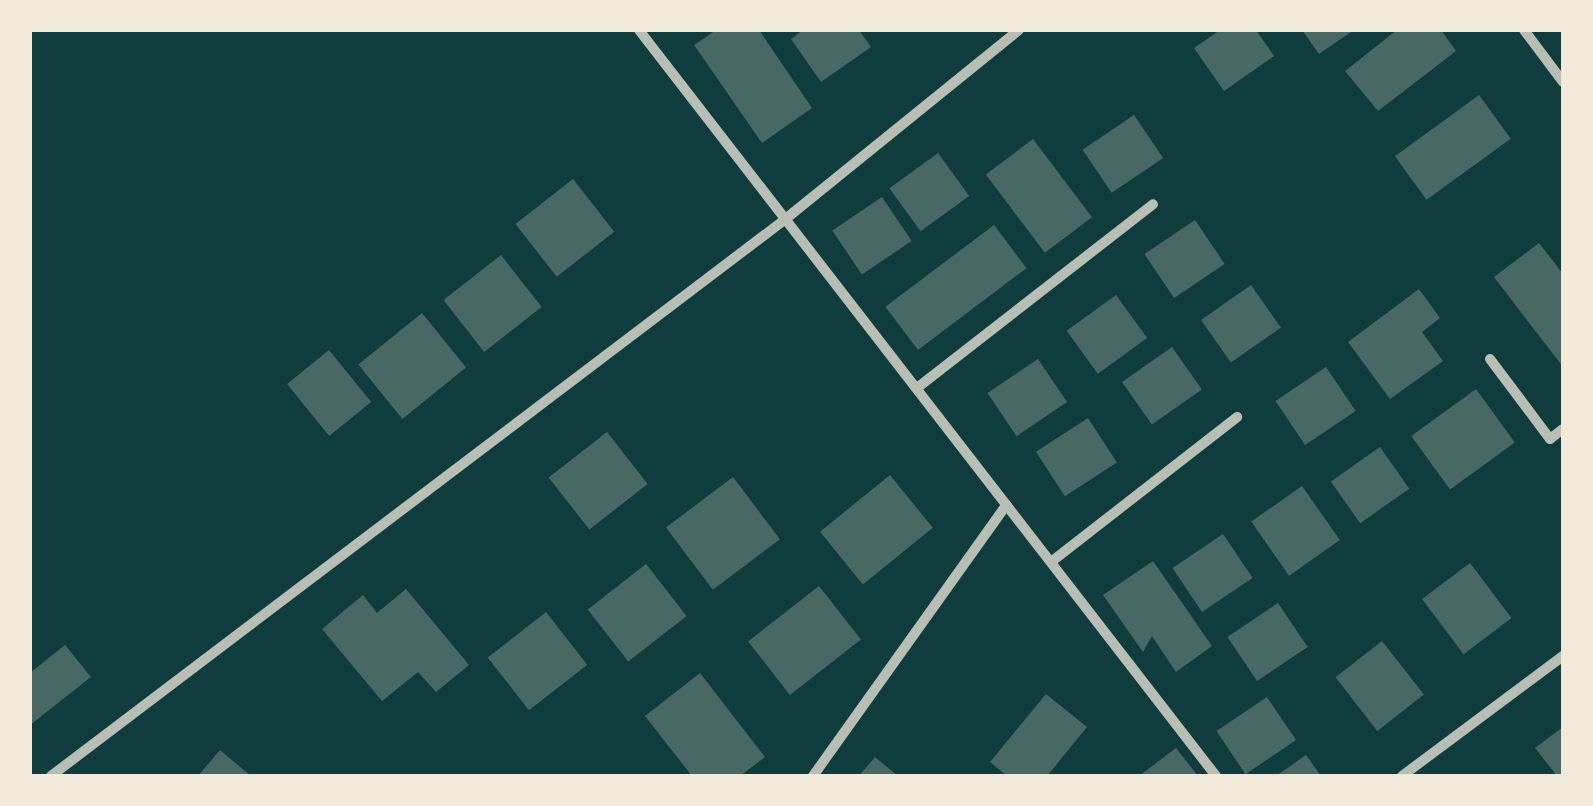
<!DOCTYPE html>
<html>
<head>
<meta charset="utf-8">
<style>
  body { margin:0 }
  #map { position:relative; width:1593px; height:806px; overflow:hidden; background:#0f3d3e; font-family:Rubik,sans-serif }
  div>[style] { position:absolute }
  .building>* { inset:0; background:#486865; transform-origin:0 0 }
  .minor>* { height:10px; margin:-5px; padding:0 5px; transform-origin:5px; border-radius:5px; background:#b8beb3 }
  span { translate:-50% -50%; white-space:nowrap; text-align:center; line-height:1.15; -webkit-text-stroke:10px #f1e9da; paint-order:stroke }
  .frame { position:absolute; inset:0; border:32px solid #f1e9da; pointer-events:none }
</style>
</head>
<body>
<div id="map">
  <div class="building">
    <i style="clip-path:polygon(716px 30px,759px 30px,812px 108px,762px 143px,694px 45px)"></i>
    <i style="clip-path:polygon(803px 30px,859px 30px,871px 47px,821px 82px,791px 39px)"></i>
    <i style="clip-path:polygon(1220px 30px,1256px 30px,1274px 56px,1224px 91px,1194px 48px)"></i>
    <i style="clip-path:polygon(1302px 30px,1354px 30px,1319px 54px)"></i>
    <i style="clip-path:polygon(1397px 30px,1441px 30px,1456px 51px,1378px 111px,1345px 71px)"></i>
    <i style="left:1479px;top:95px;width:54px;height:104px;rotate:54deg"></i>
    <i style="left:1134px;top:115px;width:52px;height:62px;rotate:56deg"></i>
    <i style="left:1033px;top:139px;width:98px;height:59px;rotate:53deg"></i>
    <i style="left:938px;top:153px;width:53px;height:60px;rotate:54deg"></i>
    <i style="left:573px;top:179px;width:67px;height:73px;rotate:52deg"></i>
    <i style="left:882px;top:197px;width:53px;height:60px;rotate:56deg"></i>
    <i style="left:1195px;top:220px;width:53px;height:61px;rotate:56deg"></i>
    <i style="left:994px;top:225px;width:54px;height:136px;rotate:53deg"></i>
    <i style="clip-path:polygon(1539px 243px,1563px 274px,1563px 367px,1494px 277px)"></i>
    <i style="left:501px;top:255px;width:66px;height:73px;rotate:52deg"></i>
    <i style="left:1251px;top:285px;width:52px;height:61px;rotate:55deg"></i>
    <i style="clip-path:polygon(1419px 289px,1440px 318px,1422px 332px,1443px 361px,1390px 399px,1348px 342px)"></i>
    <i style="left:1116px;top:295px;width:53px;height:61px;rotate:54deg"></i>
    <i style="left:422px;top:313px;width:70px;height:82px;rotate:51deg"></i>
    <i style="left:1172px;top:347px;width:52px;height:61px;rotate:55deg"></i>
    <i style="left:329px;top:350px;width:67px;height:54px;rotate:51deg"></i>
    <i style="left:1038px;top:359px;width:52px;height:61px;rotate:56deg"></i>
    <i style="left:1326px;top:367px;width:53px;height:61px;rotate:56deg"></i>
    <i style="left:1476px;top:389px;width:66px;height:80px;rotate:54deg"></i>
    <i style="left:1088px;top:418px;width:53px;height:62px;rotate:57deg"></i>
    <i style="left:607px;top:432px;width:66px;height:74px;rotate:52deg"></i>
    <i style="left:1380px;top:447px;width:51px;height:60px;rotate:55deg"></i>
    <i style="left:890px;top:475px;width:68px;height:90px;rotate:51deg"></i>
    <i style="left:733px;top:477px;width:78px;height:84px;rotate:53deg"></i>
    <i style="left:1302px;top:486px;width:66px;height:62px;rotate:55deg"></i>
    <i style="left:1223px;top:534px;width:53px;height:61px;rotate:56deg"></i>
    <i style="clip-path:polygon(1153px 561px,1212px 646px,1176px 672px,1152px 636px,1143px 652px,1103px 595px)"></i>
    <i style="left:1470px;top:563px;width:69px;height:60px;rotate:53deg"></i>
    <i style="left:646px;top:564px;width:66px;height:74px;rotate:52deg"></i>
    <i style="left:819px;top:586px;width:68px;height:90px;rotate:52deg"></i>
    <i style="clip-path:polygon(406px 589px,469px 665px,436px 692px,418px 672px,382px 701px,322px 629px,363px 595px,377px 613px)"></i>
    <i style="left:1278px;top:603px;width:53px;height:61px;rotate:56deg"></i>
    <i style="left:546px;top:612px;width:67px;height:74px;rotate:52deg"></i>
    <i style="left:1382px;top:641px;width:68px;height:59px;rotate:52deg"></i>
    <i style="clip-path:polygon(65px 645px,91px 677px,30px 725px,30px 673px)"></i>
    <i style="clip-path:polygon(700px 673px,765px 757px,740px 776px,692px 776px,645px 716px)"></i>
    <i style="clip-path:polygon(1046px 694px,1087px 727px,1047px 776px,1007px 776px,990px 762px)"></i>
    <i style="left:1267px;top:697px;width:52px;height:61px;rotate:56deg"></i>
    <i style="clip-path:polygon(1563px 727px,1563px 776px,1557px 776px,1535px 748px)"></i>
    <i style="clip-path:polygon(1176px 748px,1198px 776px,1139px 776px)"></i>
    <i style="clip-path:polygon(220px 750px,251px 776px,198px 776px)"></i>
    <i style="clip-path:polygon(1306px 755px,1321px 776px,1276px 776px)"></i>
    <i style="clip-path:polygon(875px 757px,898px 776px,859px 776px)"></i>
  </div>
  <div class="minor">
    <i style="left:639px;top:30px;width:943px;rotate:52.28deg"></i>
    <i style="left:1524px;top:30px;width:65px;rotate:53.1deg"></i>
    <i style="left:1490px;top:359px;width:100px;rotate:53.1deg"></i>
    <i style="left:1550px;top:439px;width:16px;rotate:-38deg"></i>
    <i style="left:917px;top:388px;width:299px;rotate:-37.9deg"></i>
    <i style="left:1051px;top:562px;width:236px;rotate:-37.9deg"></i>
    <i style="left:51px;top:776px;width:919px;rotate:-37.17deg"></i>
    <i style="left:783px;top:221px;width:304px;rotate:-39deg"></i>
    <i style="left:813px;top:776px;width:333px;rotate:-54.5deg"></i>
    <i style="left:1402px;top:776px;width:201px;rotate:-36.7deg"></i>
  </div>
  <div class="frame"></div>
</div>
</body>
</html>
